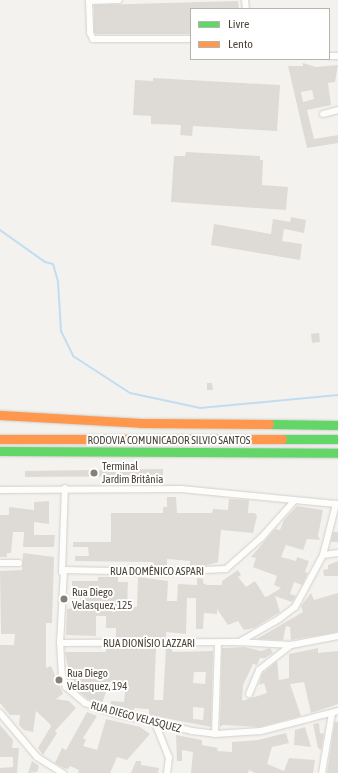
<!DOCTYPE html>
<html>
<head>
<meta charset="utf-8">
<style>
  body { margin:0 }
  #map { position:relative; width:338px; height:773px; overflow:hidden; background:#f4f2ee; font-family:"Asap Condensed",sans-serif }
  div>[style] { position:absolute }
  .stream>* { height:2px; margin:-1px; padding:0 1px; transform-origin:1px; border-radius:1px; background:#c0ddf1 }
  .building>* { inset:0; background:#dedbd6; transform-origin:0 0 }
  .roads { filter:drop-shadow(0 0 1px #d2d0cb) drop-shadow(0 0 1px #d2d0cb) }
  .street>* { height:6px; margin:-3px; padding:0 3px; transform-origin:3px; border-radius:3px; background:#fdfdfc }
  .fast>* { height:9px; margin:-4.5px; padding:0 4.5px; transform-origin:4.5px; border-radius:4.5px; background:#63d668 }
  .slow>* { height:9px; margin:-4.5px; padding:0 4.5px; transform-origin:4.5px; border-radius:4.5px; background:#ff974d }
  .dots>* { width:11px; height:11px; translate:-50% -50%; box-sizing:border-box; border:2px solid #fff; border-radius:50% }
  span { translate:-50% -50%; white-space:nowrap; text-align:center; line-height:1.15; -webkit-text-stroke:4px #fff; paint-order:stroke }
  .street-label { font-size:11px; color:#4b4439 }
  .poi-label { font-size:11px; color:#4b4439 }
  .left { translate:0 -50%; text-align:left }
  .legend { position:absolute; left:190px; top:8px; width:140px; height:52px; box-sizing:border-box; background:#fff; border:1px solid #b7b4b0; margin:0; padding:5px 7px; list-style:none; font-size:12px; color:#4b4439 }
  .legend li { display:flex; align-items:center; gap:8px; height:20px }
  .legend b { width:20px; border:1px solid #b7b4b0 }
</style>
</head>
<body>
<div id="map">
  <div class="stream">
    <i style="left:0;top:230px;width:55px;rotate:35.4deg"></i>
    <i style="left:45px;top:262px;width:8px;rotate:14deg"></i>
    <i style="left:53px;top:264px;width:19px;rotate:74deg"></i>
    <i style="left:58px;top:282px;width:49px;rotate:86.5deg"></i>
    <i style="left:61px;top:331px;width:28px;rotate:64deg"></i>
    <i style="left:73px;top:356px;width:68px;rotate:33deg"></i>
    <i style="left:130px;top:393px;width:72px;rotate:12.1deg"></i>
    <i style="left:200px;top:408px;width:139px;rotate:-5.4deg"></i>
  </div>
  <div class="building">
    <i style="clip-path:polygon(238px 1px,239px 9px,191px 9px,191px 34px,96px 34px,94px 32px,94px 5px)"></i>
    <i style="clip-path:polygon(evenodd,303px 63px,316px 67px,338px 65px,335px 82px,328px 83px,331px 105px,307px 110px,314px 139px,338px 135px,338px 143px,307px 148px,288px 66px,303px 66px,303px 63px,312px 90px,314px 99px,303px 102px,301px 92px,312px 90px)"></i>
    <i style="clip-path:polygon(153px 78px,280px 85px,277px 131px,193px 126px,192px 136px,180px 135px,181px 125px,151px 124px,151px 116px,133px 115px,135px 80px,153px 81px)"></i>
    <i style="clip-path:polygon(186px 152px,260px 156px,260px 160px,263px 160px,262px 185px,288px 187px,286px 210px,171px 202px,174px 156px,185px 156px)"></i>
    <i style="clip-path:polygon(291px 217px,306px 220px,304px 233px,284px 229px,282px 241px,302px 244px,300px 260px,211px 245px,214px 224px,271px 234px,273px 219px,290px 222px)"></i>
    <i style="left:319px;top:333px;width:9px;height:8px;rotate:84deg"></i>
    <i style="clip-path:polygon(207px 383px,212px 383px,213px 390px,207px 390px)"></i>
    <i style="clip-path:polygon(163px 469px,163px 476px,25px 477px,25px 471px)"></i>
    <i style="clip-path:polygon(167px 497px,176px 497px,177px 513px,212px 513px,213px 509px,228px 510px,229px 499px,249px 500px,248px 513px,255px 513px,257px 516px,253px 533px,221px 530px,218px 562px,204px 566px,190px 566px,190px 561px,167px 559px,167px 567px,161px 568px,154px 567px,153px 562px,75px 561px,75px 556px,89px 556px,88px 547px,73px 547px,73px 542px,111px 542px,111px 513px,163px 513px,163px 507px,167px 507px)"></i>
    <i style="clip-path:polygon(49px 501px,49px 524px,34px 522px,34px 535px,55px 535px,54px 547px,23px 547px,24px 532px,13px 532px,11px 553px,7px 553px,7px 557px,0 557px,0 515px,9px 515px,9px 507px,34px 510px,34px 502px)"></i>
    <i style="clip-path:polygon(297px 506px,323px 510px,318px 536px,320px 540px,307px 539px,303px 550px,286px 545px,281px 557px,296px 561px,297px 557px,309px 561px,305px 572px,308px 573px,302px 585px,294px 582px,290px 594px,296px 596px,292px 602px,275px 596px,280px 612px,254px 628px,244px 630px,238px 621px,228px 625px,217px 609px,217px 614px,204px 613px,203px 629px,196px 629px,196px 598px,187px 598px,186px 634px,166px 632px,166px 637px,116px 637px,116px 628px,106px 628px,106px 616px,96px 616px,96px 636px,66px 635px,67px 609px,80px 607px,81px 592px,72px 591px,72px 581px,98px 581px,98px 577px,118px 577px,118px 582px,128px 582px,127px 607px,137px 607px,138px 577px,168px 581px,167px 601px,177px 601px,178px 584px,197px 585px,197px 578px,203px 579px,203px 583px,207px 585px,222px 585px,222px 581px,238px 570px,241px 575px,238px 577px,246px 587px,255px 581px,265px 597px,268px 596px,281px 588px,274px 585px,277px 576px,253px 567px,256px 558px,251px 557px,275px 529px,280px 530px,284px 520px)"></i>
    <i style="clip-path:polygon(333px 532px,338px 532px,338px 542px,331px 542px)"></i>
    <i style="clip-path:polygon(23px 553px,54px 557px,52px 623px,46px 623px,46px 668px,51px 666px,63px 694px,56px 699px,69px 701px,76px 708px,55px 731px,57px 733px,43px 755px,38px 748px,51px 726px,48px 722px,36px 711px,33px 732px,24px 730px,19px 725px,20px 715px,10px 715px,0 703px,0 645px,14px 645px,15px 634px,1px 634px,0 571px,22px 570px)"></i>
    <i style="clip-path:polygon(338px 561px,338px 576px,324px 576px,323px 570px,328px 569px,328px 565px)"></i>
    <i style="clip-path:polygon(311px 593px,314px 600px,338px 593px,338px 632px,291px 640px,290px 627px,286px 626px,283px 640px,257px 639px,303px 612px,301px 606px)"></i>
    <i style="clip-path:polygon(evenodd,106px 647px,156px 648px,154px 700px,163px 700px,166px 648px,172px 648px,172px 652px,213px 651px,211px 727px,149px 715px,149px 709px,134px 708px,134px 712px,110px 706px,111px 701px,124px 702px,126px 683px,109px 682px,102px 704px,88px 699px,77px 690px,71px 681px,65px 652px,106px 652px,106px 647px,194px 672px,206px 672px,205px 684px,193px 683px,194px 672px,106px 647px,193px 707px,204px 708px,203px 720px,193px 719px,193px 707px)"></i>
    <i style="clip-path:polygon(244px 647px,261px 651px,270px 648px,273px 653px,265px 658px,260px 658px,257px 665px,253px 664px,243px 685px,242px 701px,267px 693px,264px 683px,259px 685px,262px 674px,277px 661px,279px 680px,289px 678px,289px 654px,318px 648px,318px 653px,338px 651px,338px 704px,311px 713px,304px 682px,290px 684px,301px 716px,259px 727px,223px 725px,220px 727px,222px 648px)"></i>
    <i style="clip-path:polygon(87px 712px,97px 716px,83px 738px,86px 740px,83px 746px,97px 750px,106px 719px,140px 727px,150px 734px,127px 760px,117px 757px,110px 773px,78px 773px,79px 770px,70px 766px,68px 769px,64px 768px,55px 763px,62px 748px,66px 750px)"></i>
    <i style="clip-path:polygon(335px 722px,338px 722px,338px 773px,327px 773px)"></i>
    <i style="clip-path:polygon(319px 723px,320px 733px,324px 734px,321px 750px,318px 748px,313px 724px)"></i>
    <i style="clip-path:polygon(0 725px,13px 740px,12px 748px,19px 748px,17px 773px,0 773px,0 768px,13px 767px,13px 757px,0 757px)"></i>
    <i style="clip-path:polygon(305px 727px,311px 747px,294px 745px,295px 730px)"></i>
    <i style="clip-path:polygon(286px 733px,289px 743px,272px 747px,267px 764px,284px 771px,289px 758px,315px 760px,313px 773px,255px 773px,249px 770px,248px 773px,191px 773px,193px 752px,182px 750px,182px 761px,177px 761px,176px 735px,202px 740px,202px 745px,218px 748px,217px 751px,232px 752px,232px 742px,258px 740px)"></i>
    <i style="clip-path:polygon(32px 761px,39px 766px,37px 772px,28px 773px)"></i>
    <i style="clip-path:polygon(136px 761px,141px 761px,141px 765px,159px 768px,158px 773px,131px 773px)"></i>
  </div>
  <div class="roads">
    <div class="street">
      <i style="left:89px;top:0;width:33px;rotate:88deg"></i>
      <i style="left:90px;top:33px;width:7px;rotate:63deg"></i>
      <i style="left:93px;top:39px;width:98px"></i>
      <i style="left:245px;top:0;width:9px;rotate:84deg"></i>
      <i style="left:89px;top:1px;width:30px;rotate:-2deg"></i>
      <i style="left:329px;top:56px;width:9px"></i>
      <i style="left:323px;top:114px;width:16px;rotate:-15deg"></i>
      <i style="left:0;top:490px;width:181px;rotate:-0.3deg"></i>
      <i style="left:181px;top:489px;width:158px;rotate:5.5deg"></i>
      <i style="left:295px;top:500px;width:50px;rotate:131.7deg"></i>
      <i style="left:262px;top:537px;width:48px;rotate:138.4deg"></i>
      <i style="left:226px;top:569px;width:65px;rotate:177.4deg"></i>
      <i style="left:161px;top:572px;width:97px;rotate:-178.8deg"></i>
      <i style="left:64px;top:570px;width:73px;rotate:93.1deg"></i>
      <i style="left:60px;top:643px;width:178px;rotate:-0.3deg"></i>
      <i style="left:238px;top:642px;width:53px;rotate:3.2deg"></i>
      <i style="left:291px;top:645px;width:48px;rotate:-10.8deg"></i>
      <i style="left:323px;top:555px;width:15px;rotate:-8deg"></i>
      <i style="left:0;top:563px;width:19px"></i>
      <i style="left:62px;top:572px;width:84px;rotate:-88deg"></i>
      <i style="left:60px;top:640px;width:35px;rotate:87deg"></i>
      <i style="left:62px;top:675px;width:13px;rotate:72deg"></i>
      <i style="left:66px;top:687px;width:25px;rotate:40deg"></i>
      <i style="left:85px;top:703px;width:30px;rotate:20deg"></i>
      <i style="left:113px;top:713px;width:81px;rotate:12.8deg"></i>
      <i style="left:192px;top:731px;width:23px;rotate:7deg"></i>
      <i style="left:215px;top:734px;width:46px;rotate:-3.7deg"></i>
      <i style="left:261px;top:731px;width:80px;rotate:-14.6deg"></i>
      <i style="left:239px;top:642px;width:46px;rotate:-29.9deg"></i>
      <i style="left:279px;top:619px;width:20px;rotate:-37deg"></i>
      <i style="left:295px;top:607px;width:59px;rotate:-61.7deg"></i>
      <i style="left:323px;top:555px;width:53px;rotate:-75.7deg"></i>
      <i style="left:249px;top:694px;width:26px;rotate:-67deg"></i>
      <i style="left:259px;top:670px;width:41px;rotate:-38deg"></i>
      <i style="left:0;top:713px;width:57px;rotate:49.9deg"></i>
      <i style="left:37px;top:757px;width:31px;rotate:32deg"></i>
      <i style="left:155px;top:723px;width:37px;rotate:68deg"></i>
      <i style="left:169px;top:757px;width:16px;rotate:97deg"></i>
      <i style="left:215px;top:734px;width:91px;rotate:-88.1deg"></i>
      <i style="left:322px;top:773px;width:61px;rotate:-80.5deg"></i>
    </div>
    <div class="fast">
      <i style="left:269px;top:424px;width:69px;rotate:0.8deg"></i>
      <i style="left:282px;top:439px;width:56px"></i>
      <i style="left:0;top:451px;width:338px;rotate:0.3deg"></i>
    </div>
    <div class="slow">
      <i style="left:0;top:415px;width:141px;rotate:3.2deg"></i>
      <i style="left:141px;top:423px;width:128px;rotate:0.4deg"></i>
      <i style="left:0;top:439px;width:282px"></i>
    </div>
  </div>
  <div class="dots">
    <i style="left:94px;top:473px;background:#868178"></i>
    <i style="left:64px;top:599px;background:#868178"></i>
    <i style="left:59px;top:680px;background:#868178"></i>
  </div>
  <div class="street-label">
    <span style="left:169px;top:440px">RODOVIA COMUNICADOR SILVIO SANTOS</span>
    <span style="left:157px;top:571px">RUA DOMÊNICO ASPARI</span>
    <span style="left:149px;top:643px">RUA DIONÍSIO LAZZARI</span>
    <span style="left:136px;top:717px;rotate:15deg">RUA DIEGO VELASQUEZ</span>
  </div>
  <div class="poi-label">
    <span class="left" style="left:102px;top:473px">Terminal<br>Jardim Britânia</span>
    <span class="left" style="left:72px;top:599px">Rua Diego<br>Velasquez, 125</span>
    <span class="left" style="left:67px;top:680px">Rua Diego<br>Velasquez, 194</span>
  </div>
  <ul class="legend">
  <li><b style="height:5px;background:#63d668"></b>Livre</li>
  <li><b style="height:5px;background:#ff974d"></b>Lento</li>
  </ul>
</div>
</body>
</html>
